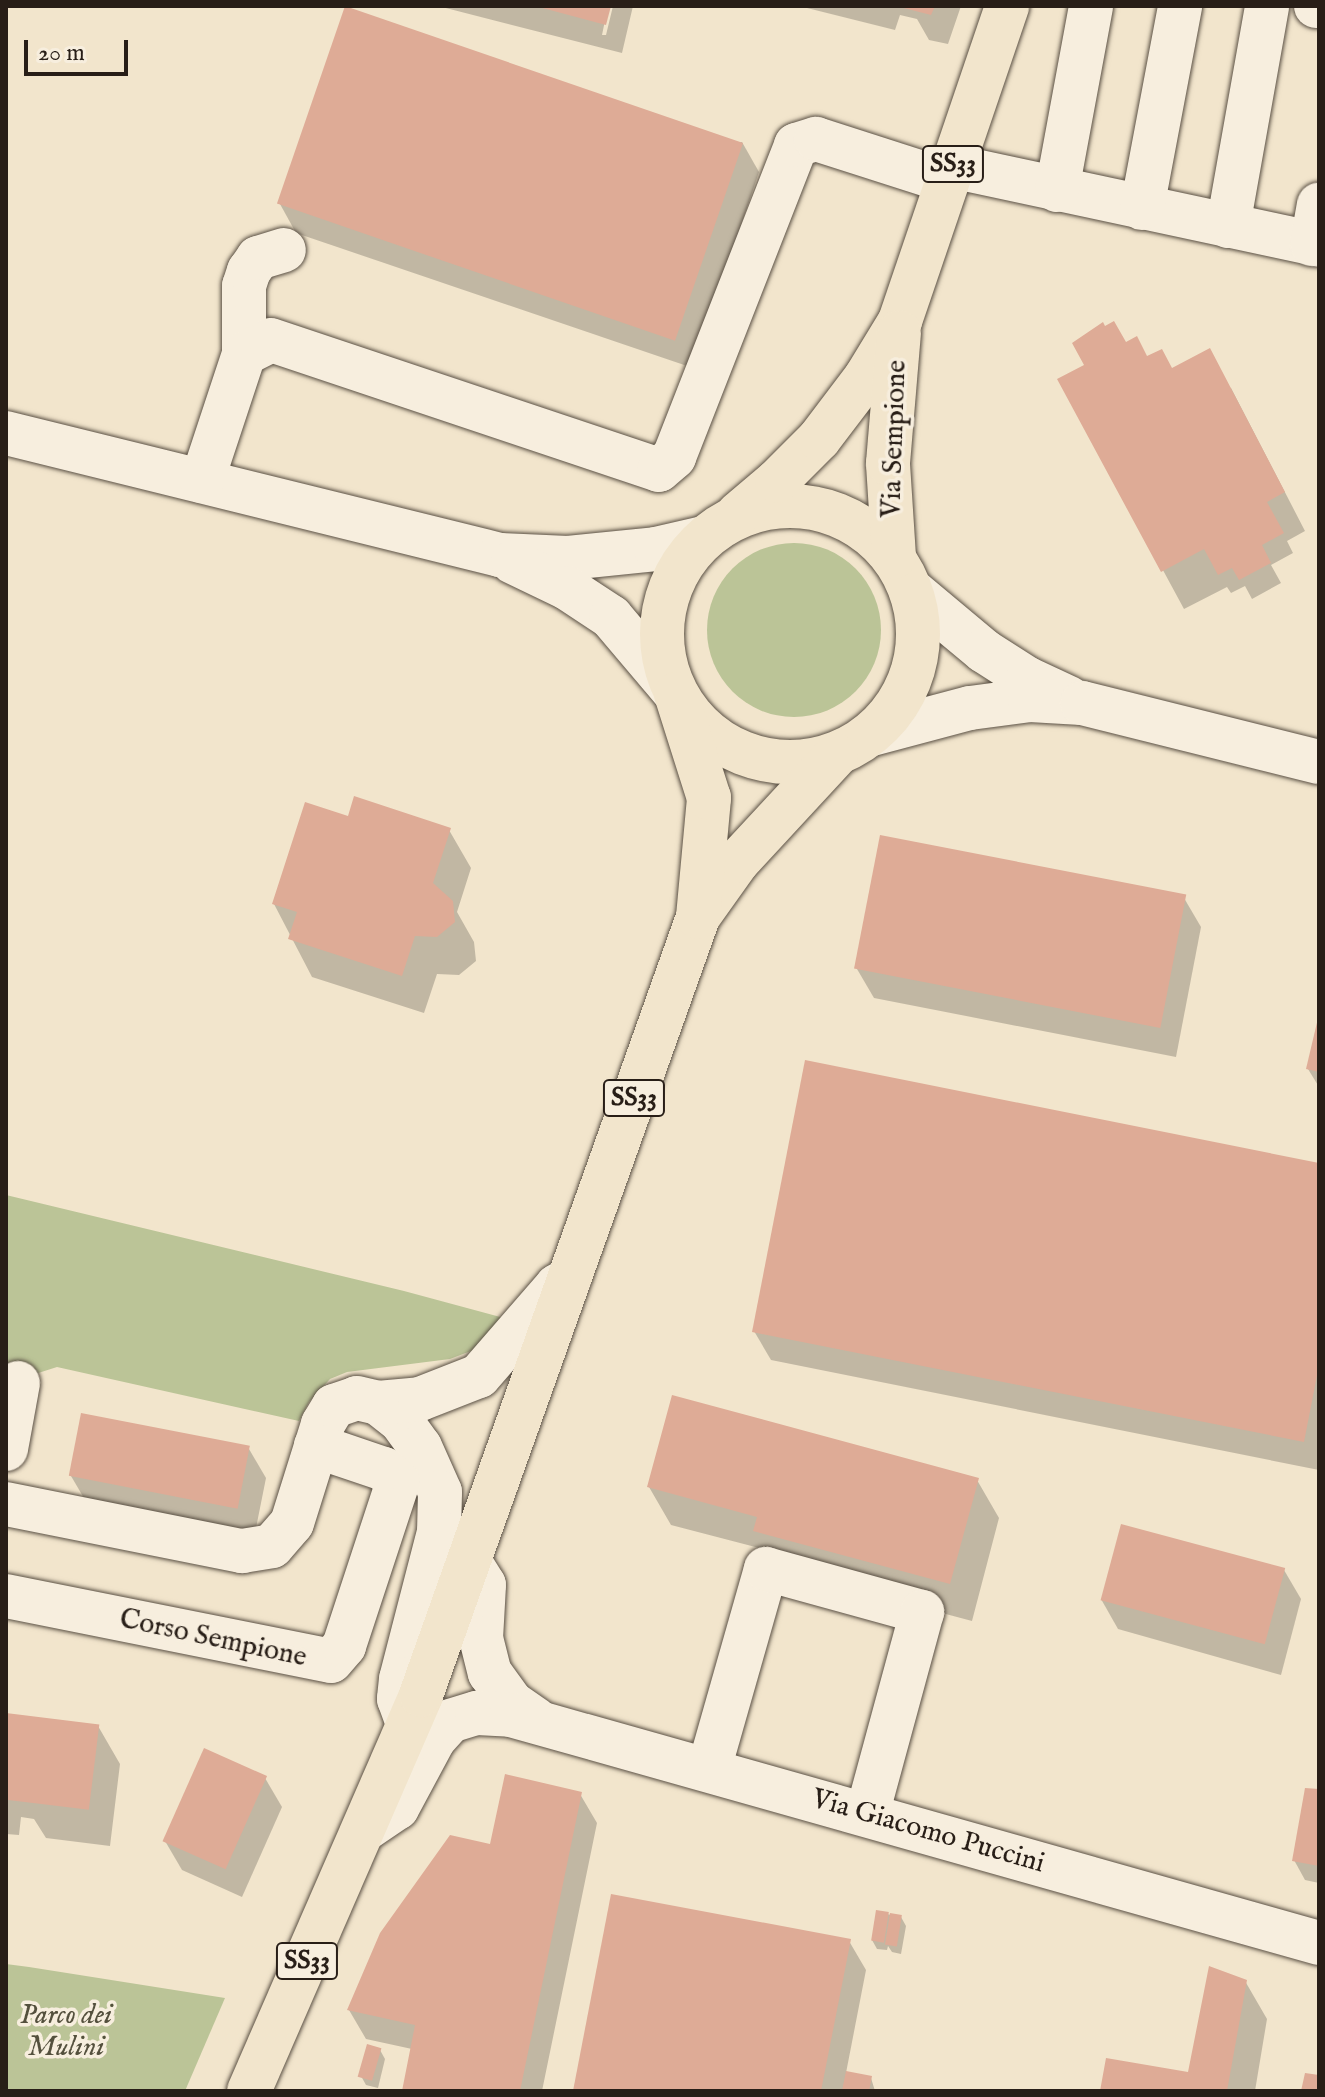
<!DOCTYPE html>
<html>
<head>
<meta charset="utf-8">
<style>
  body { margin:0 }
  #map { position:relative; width:1325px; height:2097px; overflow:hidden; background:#f2e5cc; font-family:"IM FELL English",serif }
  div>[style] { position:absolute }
  .green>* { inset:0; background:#bbc497 }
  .round { border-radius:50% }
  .shadow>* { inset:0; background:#0003 }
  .building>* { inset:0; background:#deab96; transform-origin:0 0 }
  .roads { filter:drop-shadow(0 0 2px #5a5044) drop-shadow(0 0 2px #5a5044) }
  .minor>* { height:44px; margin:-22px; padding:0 22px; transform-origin:22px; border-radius:22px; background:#f7eede }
  .major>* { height:44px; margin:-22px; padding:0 22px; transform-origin:22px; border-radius:22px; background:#f2e5cc }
  .major>.ring { margin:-22px; padding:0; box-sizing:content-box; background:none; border:44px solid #f2e5cc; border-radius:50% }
  span { translate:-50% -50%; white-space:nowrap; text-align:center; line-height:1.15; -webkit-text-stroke:7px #f7eede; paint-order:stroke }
  .shield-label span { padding:2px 6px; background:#f7eede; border:2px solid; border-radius:6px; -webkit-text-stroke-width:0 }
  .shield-label { font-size:26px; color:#281e17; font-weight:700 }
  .street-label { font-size:28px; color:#281e17 }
  .park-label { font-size:28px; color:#54503d; font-style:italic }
  .frame { position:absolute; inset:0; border:8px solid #281e17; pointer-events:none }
  .scale { position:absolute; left:24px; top:40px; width:104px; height:36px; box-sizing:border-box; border:4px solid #281e17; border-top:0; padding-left:10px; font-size:24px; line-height:28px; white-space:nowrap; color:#281e17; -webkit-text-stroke:6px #f7eede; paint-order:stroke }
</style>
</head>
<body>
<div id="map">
  <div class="green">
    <i class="round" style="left:707px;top:543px;width:174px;height:174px"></i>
    <i style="clip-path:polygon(6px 1195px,404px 1291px,504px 1318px,476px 1349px,450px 1359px,347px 1372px,330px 1379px,309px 1402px,299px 1421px,57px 1367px,32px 1375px,6px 1370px)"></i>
    <i style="clip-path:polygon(6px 1964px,29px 1967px,225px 1998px,185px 2091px,6px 2091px)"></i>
  </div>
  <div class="shadow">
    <i style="clip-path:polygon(438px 6px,608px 6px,602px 35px,606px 35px,613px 6px,633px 6px,622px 53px)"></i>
    <i style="clip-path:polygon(799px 6px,961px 6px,948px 44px,929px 40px,917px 19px,900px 15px,895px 30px)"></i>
    <i style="clip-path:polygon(742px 142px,759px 172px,693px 368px,296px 233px,280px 204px)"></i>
    <i style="clip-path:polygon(1126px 345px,1172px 370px,1231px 388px,1305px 531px,1287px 541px,1293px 553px,1271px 565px,1281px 583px,1252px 599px,1245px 586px,1231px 593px,1227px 587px,1184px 609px,1060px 380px)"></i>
    <i style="clip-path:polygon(349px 818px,449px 830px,471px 868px,457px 912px,474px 942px,476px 961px,459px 975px,437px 974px,424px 1013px,312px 977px,274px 904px)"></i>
    <i style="clip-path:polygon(1184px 898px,1201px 927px,1176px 1057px,874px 998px,857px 969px)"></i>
    <i style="clip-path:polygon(1319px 1017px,1319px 1087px,1308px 1069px)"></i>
    <i style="clip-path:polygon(1319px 1165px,1319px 1470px,771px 1360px,754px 1331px)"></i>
    <i style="clip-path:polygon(249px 1449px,266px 1478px,254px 1538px,88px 1505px,71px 1476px)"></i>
    <i style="clip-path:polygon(977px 1480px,999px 1518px,972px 1621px,777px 1569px,767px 1550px,671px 1525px,649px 1487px)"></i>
    <i style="clip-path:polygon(1284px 1570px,1301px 1599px,1281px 1675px,1118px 1629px,1101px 1599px)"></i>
    <i style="clip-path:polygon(6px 1715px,98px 1726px,120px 1764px,110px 1846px,46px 1838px,34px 1819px,21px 1817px,19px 1835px,6px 1834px)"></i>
    <i style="clip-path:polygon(265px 1778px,282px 1807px,242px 1897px,182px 1870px,165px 1841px)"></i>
    <i style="clip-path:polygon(1319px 1791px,1319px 1883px,1305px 1880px,1294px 1860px)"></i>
    <i style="clip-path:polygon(580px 1794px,597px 1823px,542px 2091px,404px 2091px,412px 2049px,366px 2039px,349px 2010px,492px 1846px)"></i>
    <i style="clip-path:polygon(877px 1912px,901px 1917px,906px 1926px,901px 1954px,892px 1952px,888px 1946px,887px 1950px,877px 1949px,872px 1940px)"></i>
    <i style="clip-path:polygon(849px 1941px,866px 1970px,846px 2073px,871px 2078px,875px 2091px,575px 2091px)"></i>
    <i style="clip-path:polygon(1245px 1981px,1267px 2019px,1255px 2091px,1102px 2091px,1190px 2074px)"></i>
    <i style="clip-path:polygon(380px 2050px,385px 2059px,378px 2088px,366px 2085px,361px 2076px)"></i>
  </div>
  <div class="building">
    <i style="left:345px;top:6px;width:421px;height:209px;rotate:19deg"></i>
    <i style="clip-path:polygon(535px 6px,611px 6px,606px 25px)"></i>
    <i style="clip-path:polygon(896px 6px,935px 6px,931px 15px)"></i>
    <i style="clip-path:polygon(1114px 321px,1126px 342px,1137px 336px,1147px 356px,1162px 349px,1172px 368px,1210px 348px,1285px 492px,1267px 502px,1284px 533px,1262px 545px,1271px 563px,1239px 580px,1232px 568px,1218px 575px,1204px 549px,1161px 572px,1057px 379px,1084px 365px,1072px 343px,1103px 322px,1105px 326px)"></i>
    <i style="clip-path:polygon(354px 796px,451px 828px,433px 883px,453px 901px,455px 922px,437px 937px,415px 936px,402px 976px,288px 939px,297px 912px,272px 904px,305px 802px,348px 816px)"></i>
    <i style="left:880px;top:835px;width:312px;height:136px;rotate:11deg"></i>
    <i style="clip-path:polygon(1319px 1014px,1319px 1072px,1306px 1069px)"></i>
    <i style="clip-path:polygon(805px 1060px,1319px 1163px,1319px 1365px,1304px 1442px,752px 1332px)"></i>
    <i style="clip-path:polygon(672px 1395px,979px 1478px,950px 1584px,753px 1531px,757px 1517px,647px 1487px)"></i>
    <i style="left:81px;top:1413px;width:172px;height:64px;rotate:11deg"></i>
    <i style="left:1121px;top:1524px;width:170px;height:79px;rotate:15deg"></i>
    <i style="left:6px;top:1713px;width:94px;height:86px;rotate:7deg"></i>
    <i style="left:204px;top:1748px;width:69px;height:102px;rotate:24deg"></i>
    <i style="clip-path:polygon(505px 1774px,582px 1792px,520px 2091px,402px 2091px,415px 2025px,347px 2010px,380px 1933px,450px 1835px,490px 1844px)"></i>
    <i style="clip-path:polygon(1305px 1788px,1319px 1789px,1319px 1866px,1292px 1861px)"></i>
    <i style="clip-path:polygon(611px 1894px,851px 1939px,821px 2091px,573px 2091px)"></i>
    <i style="left:876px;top:1910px;width:13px;height:31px;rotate:9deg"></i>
    <i style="left:890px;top:1913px;width:12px;height:32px;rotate:9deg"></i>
    <i style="clip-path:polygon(1209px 1966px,1247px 1980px,1227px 2091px,1100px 2091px,1106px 2058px,1188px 2072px)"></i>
    <i style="left:367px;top:2044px;width:15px;height:34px;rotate:16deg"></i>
    <i style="clip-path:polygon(846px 2071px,872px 2076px,869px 2091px,842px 2091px)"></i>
    <i style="clip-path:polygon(1305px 2073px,1319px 2075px,1319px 2091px,1301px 2091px)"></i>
  </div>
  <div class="roads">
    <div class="minor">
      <i style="left:1316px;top:6px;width:3px"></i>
      <i style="left:952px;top:166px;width:375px;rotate:12.1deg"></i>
      <i style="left:1057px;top:190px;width:187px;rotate:-79.5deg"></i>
      <i style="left:1142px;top:208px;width:206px;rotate:-79.3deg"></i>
      <i style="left:1228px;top:226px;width:223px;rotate:-79.9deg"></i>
      <i style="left:1312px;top:244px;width:40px;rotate:-80deg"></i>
      <i style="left:244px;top:354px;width:68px;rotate:-90deg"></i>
      <i style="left:244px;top:286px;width:16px;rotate:-72deg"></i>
      <i style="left:249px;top:271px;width:16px;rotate:-55deg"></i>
      <i style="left:258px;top:258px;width:27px;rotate:-17deg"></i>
      <i style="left:6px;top:433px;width:509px;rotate:13.87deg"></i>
      <i style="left:500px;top:555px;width:68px;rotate:2.5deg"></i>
      <i style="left:568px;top:558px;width:88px;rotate:-5.8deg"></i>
      <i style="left:656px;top:549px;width:49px;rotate:-12.9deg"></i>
      <i style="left:202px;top:481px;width:134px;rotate:-71.7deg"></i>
      <i style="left:244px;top:354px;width:30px;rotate:-27deg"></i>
      <i style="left:271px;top:340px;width:409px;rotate:18.5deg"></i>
      <i style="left:659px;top:470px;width:20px;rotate:-41deg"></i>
      <i style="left:674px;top:457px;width:335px;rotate:-68.6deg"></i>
      <i style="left:796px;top:145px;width:21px;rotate:-17deg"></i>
      <i style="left:816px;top:139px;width:138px;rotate:17.8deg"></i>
      <i style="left:513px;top:562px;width:60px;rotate:25.7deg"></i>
      <i style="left:567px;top:588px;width:53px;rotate:33.4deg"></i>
      <i style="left:611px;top:617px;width:101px;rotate:49.8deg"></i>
      <i style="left:911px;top:590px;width:95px;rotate:39.9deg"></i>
      <i style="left:984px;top:651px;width:52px;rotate:32.5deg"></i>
      <i style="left:1028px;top:679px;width:45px;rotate:24.9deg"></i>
      <i style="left:872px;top:734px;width:101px;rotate:-14.9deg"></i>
      <i style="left:970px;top:708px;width:61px;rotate:-7.6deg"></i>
      <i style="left:1030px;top:700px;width:52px;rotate:3.3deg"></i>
      <i style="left:1082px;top:703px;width:244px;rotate:14deg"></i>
      <i style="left:378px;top:1403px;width:29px;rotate:38deg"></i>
      <i style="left:401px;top:1421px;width:32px;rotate:54deg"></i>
      <i style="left:420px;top:1447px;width:49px;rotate:66deg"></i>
      <i style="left:440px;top:1492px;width:40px;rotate:91.4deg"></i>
      <i style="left:439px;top:1532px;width:152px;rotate:104.5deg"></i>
      <i style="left:401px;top:1679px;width:20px;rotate:96deg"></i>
      <i style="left:399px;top:1699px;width:30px;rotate:70deg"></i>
      <i style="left:6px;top:1449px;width:67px;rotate:-79.7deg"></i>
      <i style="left:6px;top:1504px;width:241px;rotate:11.3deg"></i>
      <i style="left:242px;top:1551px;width:30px;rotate:-9deg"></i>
      <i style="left:272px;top:1546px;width:30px;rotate:-49deg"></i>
      <i style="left:292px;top:1523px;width:104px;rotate:-72.6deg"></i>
      <i style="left:323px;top:1424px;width:21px;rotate:-59deg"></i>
      <i style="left:334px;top:1406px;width:24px;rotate:-19deg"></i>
      <i style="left:357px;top:1398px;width:22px;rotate:13deg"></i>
      <i style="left:378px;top:1403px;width:42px;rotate:-5.4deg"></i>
      <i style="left:420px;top:1399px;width:63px;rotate:-21.3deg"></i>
      <i style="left:479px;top:1376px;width:119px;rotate:-49.1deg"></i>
      <i style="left:557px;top:1286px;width:14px;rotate:-30deg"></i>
      <i style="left:469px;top:1561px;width:28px;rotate:58deg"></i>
      <i style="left:484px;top:1585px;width:53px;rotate:93.2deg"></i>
      <i style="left:481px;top:1638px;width:36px;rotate:76deg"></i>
      <i style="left:490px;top:1673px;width:37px;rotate:54deg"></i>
      <i style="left:512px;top:1703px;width:29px;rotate:35deg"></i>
      <i style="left:6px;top:1596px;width:331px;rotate:11.3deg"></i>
      <i style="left:331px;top:1661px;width:20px;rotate:-49deg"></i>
      <i style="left:344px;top:1646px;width:173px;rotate:-71.8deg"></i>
      <i style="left:398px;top:1482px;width:19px;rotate:-137deg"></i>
      <i style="left:384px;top:1469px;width:72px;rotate:-161.3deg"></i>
      <i style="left:709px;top:1769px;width:208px;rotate:-74.1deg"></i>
      <i style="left:766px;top:1569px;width:162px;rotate:15.4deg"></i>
      <i style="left:922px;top:1612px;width:209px;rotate:105.2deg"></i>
      <i style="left:364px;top:1830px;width:40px;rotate:-34deg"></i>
      <i style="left:397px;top:1808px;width:78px;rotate:-61.8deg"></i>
      <i style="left:434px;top:1739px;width:24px;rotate:-48deg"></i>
      <i style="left:450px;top:1721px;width:28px;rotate:-17deg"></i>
      <i style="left:477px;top:1713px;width:34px;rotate:3deg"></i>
      <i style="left:511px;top:1715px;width:840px;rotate:15.76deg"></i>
    </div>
    <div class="major">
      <i class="ring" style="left:662px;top:506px;width:212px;height:212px"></i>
      <i style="left:738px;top:514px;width:51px;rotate:-40.2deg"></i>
      <i style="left:777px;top:481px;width:59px;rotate:-45deg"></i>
      <i style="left:819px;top:439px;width:78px;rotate:-52.8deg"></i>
      <i style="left:866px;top:377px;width:66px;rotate:-58.7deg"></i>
      <i style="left:900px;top:321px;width:333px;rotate:-71.2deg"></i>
      <i style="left:894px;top:557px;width:94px;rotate:-93.7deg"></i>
      <i style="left:888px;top:463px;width:131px;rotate:-85.2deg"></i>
      <i style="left:698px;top:917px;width:69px;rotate:-54.5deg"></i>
      <i style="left:738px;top:861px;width:144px;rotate:-47.2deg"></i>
      <i style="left:249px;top:2091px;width:432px;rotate:-66.5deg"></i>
      <i style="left:421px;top:1695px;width:826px;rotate:-70.4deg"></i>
      <i style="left:698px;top:917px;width:120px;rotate:-84.7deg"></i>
      <i style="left:709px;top:798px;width:109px;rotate:-107.6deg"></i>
    </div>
  </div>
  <div class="shield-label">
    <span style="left:953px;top:164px">SS33</span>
    <span style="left:634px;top:1098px">SS33</span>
    <span style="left:307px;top:1961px">SS33</span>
  </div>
  <div class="street-label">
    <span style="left:895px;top:439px;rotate:-88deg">Via Sempione</span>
    <span style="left:213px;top:1639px;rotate:12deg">Corso Sempione</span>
    <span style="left:928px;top:1832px;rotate:16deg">Via Giacomo Puccini</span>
  </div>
  <div class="park-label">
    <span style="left:66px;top:2032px">Parco dei<br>Mulini</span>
  </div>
  <div class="frame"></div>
  <div class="scale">20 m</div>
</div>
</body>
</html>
